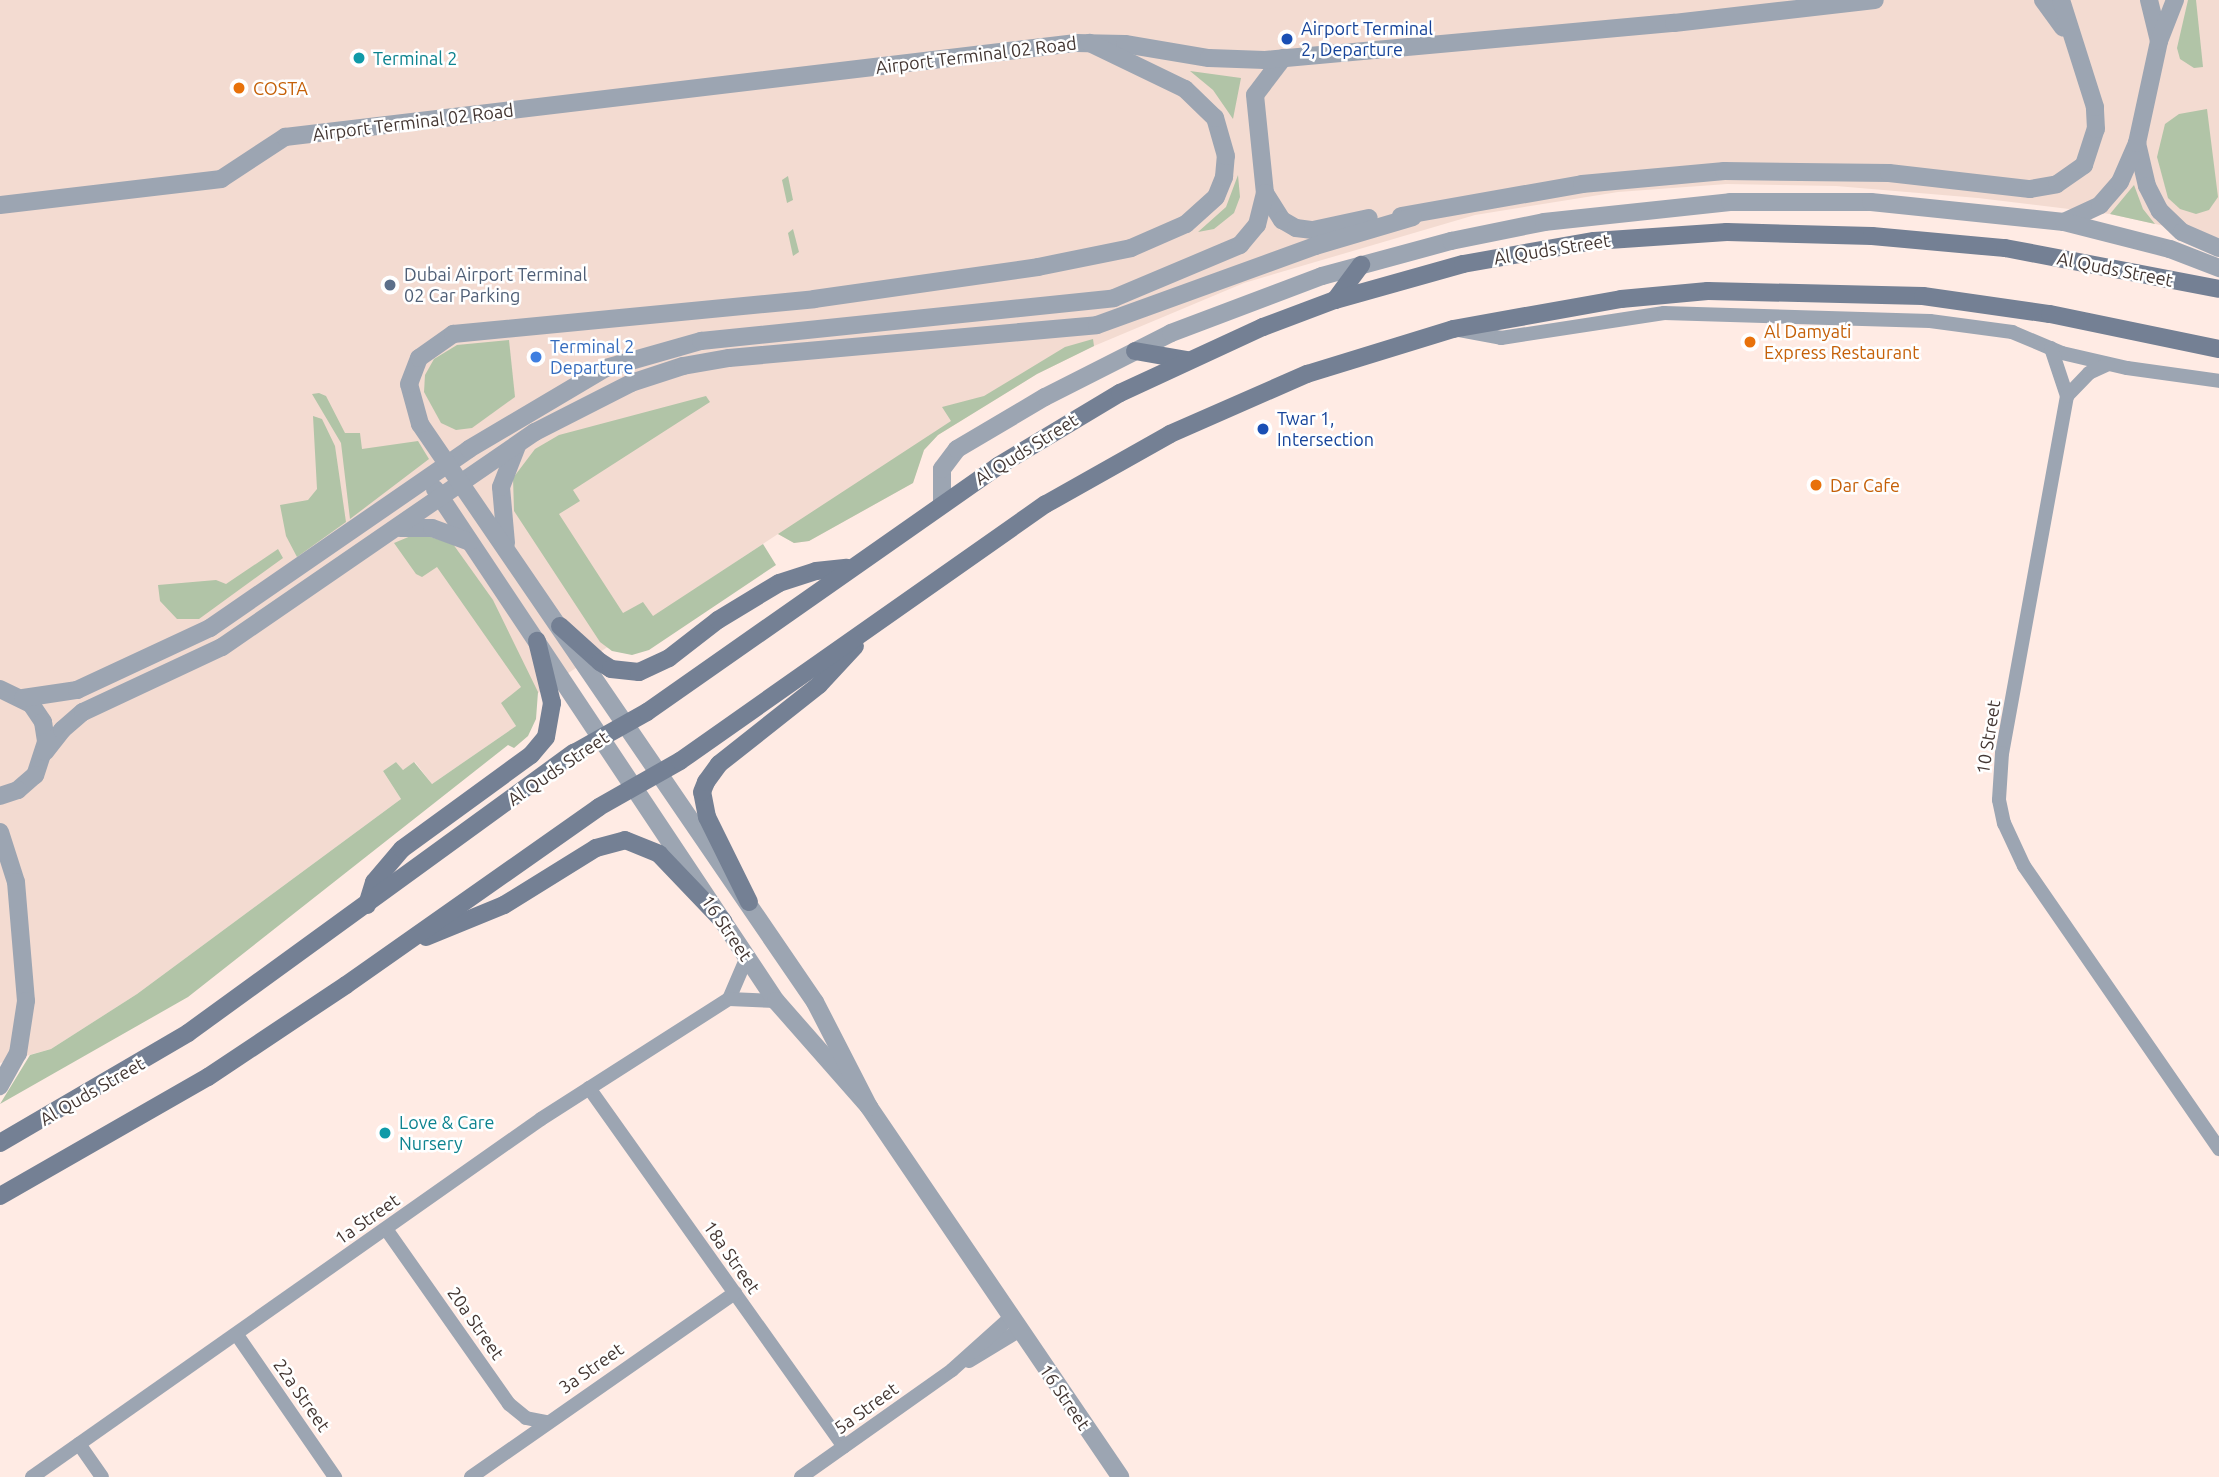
<!DOCTYPE html>
<html>
<head>
<meta charset="utf-8">
<style>
  body { margin:0 }
  #map { position:relative; width:2219px; height:1477px; overflow:hidden; background:#ffebe4; font-family:Ubuntu,sans-serif }
  div>[style] { position:absolute }
  .built>* { inset:0; background:#f3dbd1 }
  .green>* { inset:0; background:#b1c4a7 }
  .minor>* { height:14px; margin:-7px; padding:0 7px; transform-origin:7px; border-radius:7px; background:#9ca5b2 }
  .tertiary>* { height:18px; margin:-9px; padding:0 9px; transform-origin:9px; border-radius:9px; background:#9ca5b2 }
  .secondary>* { height:18px; margin:-9px; padding:0 9px; transform-origin:9px; border-radius:9px; background:#748094 }
  .dots>* { width:19px; height:19px; translate:-50% -50%; box-sizing:border-box; border:4px solid #fff; border-radius:50% }
  span { translate:-50% -50%; white-space:nowrap; text-align:center; line-height:1.15; -webkit-text-stroke:5px #fff; paint-order:stroke }
  .transit-label { font-size:18px; color:#164399 }
  .left { translate:0 -50%; text-align:left }
  .street-label { font-size:18px; color:#433632 }
  .culture-label { font-size:18px; color:#0d838f }
  .food-label { font-size:18px; color:#c56008 }
  .service-label { font-size:18px; color:#4e5e75 }
  .shop-label { font-size:18px; color:#366cbe }
</style>
</head>
<body>
<div id="map">
  <div class="built">
    <i style="clip-path:polygon(0 0,2219px 0,2219px 238px,2110px 214px,1978px 198px,1836px 186px,1727px 184px,1618px 192px,1475px 215px,1244px 283px,1094px 346px,1037px 374px,938px 435px,924px 450px,913px 483px,809px 541px,794px 543px,778px 534px,508px 713px,516px 726px,432px 784px,415px 762px,403px 770px,396px 762px,383px 771px,401px 799px,137px 994px,51px 1049px,0 1063px)"></i>
  </div>
  <div class="green">
    <i style="clip-path:polygon(2196px 0,2203px 67px,2194px 68px,2180px 59px,2177px 48px,2188px 0)"></i>
    <i style="clip-path:polygon(1190px 71px,1241px 78px,1233px 119px,1213px 90px)"></i>
    <i style="clip-path:polygon(2207px 109px,2218px 197px,2209px 210px,2196px 214px,2180px 209px,2168px 198px,2157px 157px,2165px 124px,2179px 114px)"></i>
    <i style="clip-path:polygon(1238px 175px,1240px 197px,1234px 213px,1214px 229px,1198px 232px,1226px 207px)"></i>
    <i style="clip-path:polygon(788px 176px,793px 200px,787px 203px,782px 180px)"></i>
    <i style="clip-path:polygon(2134px 185px,2143px 209px,2155px 224px,2110px 214px)"></i>
    <i style="clip-path:polygon(793px 229px,799px 252px,793px 256px,788px 233px)"></i>
    <i style="clip-path:polygon(1093px 339px,1094px 346px,1037px 374px,938px 435px,924px 450px,913px 483px,809px 541px,794px 543px,778px 534px,951px 421px,942px 407px,984px 396px,1065px 347px)"></i>
    <i style="clip-path:polygon(509px 340px,515px 397px,472px 428px,456px 430px,441px 423px,424px 392px,425px 375px,434px 359px,457px 345px)"></i>
    <i style="clip-path:polygon(319px 393px,326px 396px,345px 433px,360px 433px,362px 449px,418px 441px,429px 459px,350px 519px,341px 443px,312px 394px)"></i>
    <i style="clip-path:polygon(706px 396px,710px 402px,573px 490px,580px 501px,559px 514px,623px 613px,643px 602px,653px 616px,763px 544px,776px 565px,649px 650px,632px 655px,612px 651px,600px 642px,514px 511px,513px 478px,535px 449px,559px 435px)"></i>
    <i style="clip-path:polygon(313px 416px,322px 419px,335px 446px,346px 522px,297px 557px,286px 536px,280px 505px,308px 500px,317px 489px)"></i>
    <i style="clip-path:polygon(418px 533px,453px 544px,493px 600px,538px 692px,536px 719px,528px 736px,514px 748px,508px 745px,188px 997px,0 1104px,30px 1055px,51px 1049px,137px 994px,401px 799px,383px 771px,396px 762px,403px 770px,414px 762px,432px 784px,516px 726px,501px 703px,521px 687px,437px 567px,422px 577px,416px 574px,394px 543px)"></i>
    <i style="clip-path:polygon(278px 549px,283px 558px,199px 619px,177px 619px,160px 601px,158px 585px,216px 580px,226px 584px)"></i>
  </div>
  <div class="minor">
    <i style="left:1454px;top:329px;width:48px;rotate:10.8deg"></i>
    <i style="left:1501px;top:338px;width:165px;rotate:-8.7deg"></i>
    <i style="left:1664px;top:313px;width:266px;rotate:1.7deg"></i>
    <i style="left:1930px;top:321px;width:83px;rotate:7.6deg"></i>
    <i style="left:2012px;top:332px;width:54px;rotate:22.8deg"></i>
    <i style="left:2062px;top:353px;width:67px;rotate:13deg"></i>
    <i style="left:2127px;top:368px;width:93px;rotate:8deg"></i>
    <i style="left:2051px;top:348px;width:51px;rotate:71.6deg"></i>
    <i style="left:2067px;top:396px;width:363px;rotate:100.3deg"></i>
    <i style="left:2002px;top:753px;width:47px;rotate:93.7deg"></i>
    <i style="left:1999px;top:800px;width:24px;rotate:78deg"></i>
    <i style="left:2004px;top:823px;width:47px;rotate:65.1deg"></i>
    <i style="left:2024px;top:866px;width:344px;rotate:55.4deg"></i>
    <i style="left:2067px;top:396px;width:32px;rotate:-46deg"></i>
    <i style="left:2089px;top:373px;width:21px;rotate:-25deg"></i>
    <i style="left:729px;top:999px;width:46px;rotate:-66.8deg"></i>
    <i style="left:589px;top:1088px;width:440px;rotate:54.6deg"></i>
    <i style="left:386px;top:1229px;width:214px;rotate:54.9deg"></i>
    <i style="left:509px;top:1404px;width:22px;rotate:39deg"></i>
    <i style="left:526px;top:1418px;width:21px;rotate:11deg"></i>
    <i style="left:237px;top:1335px;width:173px;rotate:55.4deg"></i>
    <i style="left:969px;top:1361px;width:60px;rotate:-31.3deg"></i>
    <i style="left:79px;top:1444px;width:40px;rotate:55.1deg"></i>
    <i style="left:32px;top:1477px;width:622px;rotate:-35.12deg"></i>
    <i style="left:541px;top:1119px;width:223px;rotate:-32.6deg"></i>
    <i style="left:729px;top:999px;width:47px;rotate:2.4deg"></i>
    <i style="left:471px;top:1477px;width:322px;rotate:-34.9deg"></i>
    <i style="left:801px;top:1477px;width:185px;rotate:-35.3deg"></i>
    <i style="left:952px;top:1370px;width:79px;rotate:-41.9deg"></i>
  </div>
  <div class="tertiary">
    <i style="left:2043px;top:0;width:34px;rotate:54deg"></i>
    <i style="left:2149px;top:0;width:42px;rotate:76.3deg"></i>
    <i style="left:1283px;top:58px;width:46px;rotate:127.1deg"></i>
    <i style="left:1255px;top:95px;width:99px;rotate:84.2deg"></i>
    <i style="left:1265px;top:193px;width:32px;rotate:58deg"></i>
    <i style="left:1282px;top:220px;width:16px;rotate:30deg"></i>
    <i style="left:1296px;top:228px;width:17px;rotate:7deg"></i>
    <i style="left:1313px;top:230px;width:57px;rotate:-12.1deg"></i>
    <i style="left:2137px;top:143px;width:44px;rotate:76.9deg"></i>
    <i style="left:2147px;top:186px;width:28px;rotate:63deg"></i>
    <i style="left:2160px;top:211px;width:30px;rotate:44deg"></i>
    <i style="left:2182px;top:232px;width:40px;rotate:23.4deg"></i>
    <i style="left:0;top:205px;width:223px;rotate:-6.7deg"></i>
    <i style="left:221px;top:179px;width:77px;rotate:-33.3deg"></i>
    <i style="left:285px;top:137px;width:797px;rotate:-6.78deg"></i>
    <i style="left:1076px;top:43px;width:49px;rotate:1.2deg"></i>
    <i style="left:1125px;top:44px;width:85px;rotate:9.5deg"></i>
    <i style="left:1209px;top:58px;width:56px;rotate:2deg"></i>
    <i style="left:1265px;top:60px;width:411px;rotate:-5.2deg"></i>
    <i style="left:1674px;top:23px;width:202px;rotate:-6.5deg"></i>
    <i style="left:1401px;top:216px;width:184px;rotate:-10deg"></i>
    <i style="left:1582px;top:184px;width:143px;rotate:-5.2deg"></i>
    <i style="left:1724px;top:171px;width:165px;rotate:0.7deg"></i>
    <i style="left:1889px;top:173px;width:142px;rotate:6.5deg"></i>
    <i style="left:2030px;top:189px;width:27px;rotate:-10deg"></i>
    <i style="left:2057px;top:184px;width:33px;rotate:-35deg"></i>
    <i style="left:2084px;top:165px;width:38px;rotate:-72deg"></i>
    <i style="left:2096px;top:129px;width:22px;rotate:-93deg"></i>
    <i style="left:2095px;top:107px;width:112px;rotate:-107.6deg"></i>
    <i style="left:2064px;top:222px;width:40px;rotate:-25deg"></i>
    <i style="left:2100px;top:205px;width:30px;rotate:-49deg"></i>
    <i style="left:2120px;top:182px;width:43px;rotate:-66.4deg"></i>
    <i style="left:2137px;top:143px;width:104px;rotate:-77.8deg"></i>
    <i style="left:2159px;top:41px;width:44px;rotate:-68.7deg"></i>
    <i style="left:435px;top:489px;width:615px;rotate:56.34deg"></i>
    <i style="left:776px;top:1001px;width:141px;rotate:48.7deg"></i>
    <i style="left:869px;top:1107px;width:447px;rotate:55.8deg"></i>
    <i style="left:942px;top:503px;width:34px;rotate:-90deg"></i>
    <i style="left:942px;top:469px;width:25px;rotate:-53deg"></i>
    <i style="left:957px;top:449px;width:102px;rotate:-30.6deg"></i>
    <i style="left:1045px;top:397px;width:141px;rotate:-26.9deg"></i>
    <i style="left:1171px;top:333px;width:161px;rotate:-20.7deg"></i>
    <i style="left:1322px;top:276px;width:134px;rotate:-15.2deg"></i>
    <i style="left:1451px;top:241px;width:95px;rotate:-11.5deg"></i>
    <i style="left:1544px;top:222px;width:187px;rotate:-6.1deg"></i>
    <i style="left:1730px;top:202px;width:141px"></i>
    <i style="left:1871px;top:202px;width:194px;rotate:5.9deg"></i>
    <i style="left:2064px;top:222px;width:109px;rotate:14.3deg"></i>
    <i style="left:2170px;top:249px;width:53px;rotate:21.2deg"></i>
    <i style="left:400px;top:528px;width:32px"></i>
    <i style="left:432px;top:528px;width:40px;rotate:20.2deg"></i>
    <i style="left:506px;top:543px;width:56px;rotate:-95.1deg"></i>
    <i style="left:501px;top:487px;width:44px;rotate:-68.7deg"></i>
    <i style="left:0;top:689px;width:34px;rotate:26deg"></i>
    <i style="left:31px;top:704px;width:22px;rotate:56deg"></i>
    <i style="left:43px;top:722px;width:20px;rotate:81deg"></i>
    <i style="left:46px;top:742px;width:35px;rotate:108deg"></i>
    <i style="left:35px;top:775px;width:23px;rotate:139deg"></i>
    <i style="left:18px;top:790px;width:19px;rotate:162deg"></i>
    <i style="left:23px;top:698px;width:55px;rotate:-8.4deg"></i>
    <i style="left:77px;top:690px;width:147px;rotate:-25deg"></i>
    <i style="left:210px;top:628px;width:315px;rotate:-34.6deg"></i>
    <i style="left:469px;top:449px;width:159px;rotate:-30.6deg"></i>
    <i style="left:606px;top:368px;width:99px;rotate:-15.9deg"></i>
    <i style="left:701px;top:341px;width:415px;rotate:-5.9deg"></i>
    <i style="left:1114px;top:298px;width:137px;rotate:-22.8deg"></i>
    <i style="left:1240px;top:245px;width:26px;rotate:-50deg"></i>
    <i style="left:1257px;top:225px;width:33px;rotate:-76deg"></i>
    <i style="left:45px;top:752px;width:28px;rotate:-52deg"></i>
    <i style="left:62px;top:730px;width:28px;rotate:-41deg"></i>
    <i style="left:83px;top:712px;width:153px;rotate:-25.1deg"></i>
    <i style="left:222px;top:647px;width:380px;rotate:-34.5deg"></i>
    <i style="left:535px;top:432px;width:108px;rotate:-27deg"></i>
    <i style="left:631px;top:383px;width:55px;rotate:-18.1deg"></i>
    <i style="left:683px;top:366px;width:47px;rotate:-9.9deg"></i>
    <i style="left:729px;top:358px;width:369px;rotate:-5.1deg"></i>
    <i style="left:1097px;top:325px;width:232px;rotate:-19.9deg"></i>
    <i style="left:1315px;top:246px;width:102px;rotate:-16.5deg"></i>
    <i style="left:0;top:832px;width:52px;rotate:72.3deg"></i>
    <i style="left:16px;top:882px;width:119px;rotate:85.2deg"></i>
    <i style="left:26px;top:1001px;width:53px;rotate:98.7deg"></i>
    <i style="left:18px;top:1053px;width:38px;rotate:119deg"></i>
    <i style="left:869px;top:1107px;width:118px;rotate:-117.2deg"></i>
    <i style="left:815px;top:1002px;width:700px;rotate:-124.35deg"></i>
    <i style="left:420px;top:424px;width:41px;rotate:-105.4deg"></i>
    <i style="left:409px;top:384px;width:28px;rotate:-69deg"></i>
    <i style="left:419px;top:358px;width:42px;rotate:-35.2deg"></i>
    <i style="left:453px;top:334px;width:363px;rotate:-5.5deg"></i>
    <i style="left:814px;top:299px;width:226px;rotate:-8.1deg"></i>
    <i style="left:1038px;top:267px;width:95px;rotate:-11.5deg"></i>
    <i style="left:1131px;top:248px;width:60px;rotate:-23.6deg"></i>
    <i style="left:1186px;top:224px;width:40px;rotate:-42deg"></i>
    <i style="left:1216px;top:197px;width:22px;rotate:-68deg"></i>
    <i style="left:1224px;top:177px;width:21px;rotate:-85deg"></i>
    <i style="left:1226px;top:156px;width:40px;rotate:-106deg"></i>
    <i style="left:1215px;top:118px;width:42px;rotate:-136deg"></i>
    <i style="left:1185px;top:89px;width:106px;rotate:-154.2deg"></i>
  </div>
  <div class="secondary">
    <i style="left:1335px;top:300px;width:44px;rotate:-53.4deg"></i>
    <i style="left:1135px;top:351px;width:53px;rotate:9.8deg"></i>
    <i style="left:560px;top:626px;width:54px;rotate:42deg"></i>
    <i style="left:600px;top:662px;width:13px;rotate:32deg"></i>
    <i style="left:611px;top:669px;width:28px;rotate:6deg"></i>
    <i style="left:639px;top:672px;width:33px;rotate:-25deg"></i>
    <i style="left:669px;top:658px;width:62px;rotate:-37.8deg"></i>
    <i style="left:718px;top:620px;width:71px;rotate:-31.2deg"></i>
    <i style="left:779px;top:583px;width:39px;rotate:-18deg"></i>
    <i style="left:816px;top:571px;width:31px;rotate:-6deg"></i>
    <i style="left:749px;top:902px;width:95px;rotate:-116.3deg"></i>
    <i style="left:707px;top:817px;width:25px;rotate:-101deg"></i>
    <i style="left:702px;top:792px;width:11px;rotate:-68deg"></i>
    <i style="left:706px;top:782px;width:22px;rotate:-54deg"></i>
    <i style="left:719px;top:764px;width:127px;rotate:-38.3deg"></i>
    <i style="left:819px;top:685px;width:53px;rotate:-47.3deg"></i>
    <i style="left:367px;top:905px;width:24px;rotate:-73deg"></i>
    <i style="left:374px;top:882px;width:43px;rotate:-49.7deg"></i>
    <i style="left:402px;top:849px;width:160px;rotate:-36.1deg"></i>
    <i style="left:531px;top:755px;width:23px;rotate:-50deg"></i>
    <i style="left:546px;top:737px;width:35px;rotate:-80deg"></i>
    <i style="left:552px;top:703px;width:64px;rotate:-103.6deg"></i>
    <i style="left:426px;top:937px;width:84px;rotate:-22.3deg"></i>
    <i style="left:504px;top:905px;width:108px;rotate:-31.8deg"></i>
    <i style="left:596px;top:848px;width:30px;rotate:-15deg"></i>
    <i style="left:625px;top:840px;width:37px;rotate:22deg"></i>
    <i style="left:659px;top:854px;width:93px;rotate:46.3deg"></i>
    <i style="left:0;top:1143px;width:218px;rotate:-30.3deg"></i>
    <i style="left:188px;top:1033px;width:477px;rotate:-36deg"></i>
    <i style="left:574px;top:753px;width:84px;rotate:-29.3deg"></i>
    <i style="left:647px;top:712px;width:429px;rotate:-35deg"></i>
    <i style="left:998px;top:466px;width:142px;rotate:-30.9deg"></i>
    <i style="left:1120px;top:393px;width:157px;rotate:-24.8deg"></i>
    <i style="left:1263px;top:327px;width:77px;rotate:-20.6deg"></i>
    <i style="left:1335px;top:300px;width:133px;rotate:-15.7deg"></i>
    <i style="left:1463px;top:264px;width:133px;rotate:-10deg"></i>
    <i style="left:1594px;top:241px;width:133px;rotate:-3.9deg"></i>
    <i style="left:1727px;top:232px;width:145px;rotate:1.6deg"></i>
    <i style="left:1872px;top:236px;width:134px;rotate:5.2deg"></i>
    <i style="left:2005px;top:248px;width:218px;rotate:10.8deg"></i>
    <i style="left:0;top:1196px;width:240px;rotate:-29.8deg"></i>
    <i style="left:208px;top:1077px;width:166px;rotate:-33.7deg"></i>
    <i style="left:346px;top:985px;width:309px;rotate:-35.1deg"></i>
    <i style="left:599px;top:807px;width:93px;rotate:-29.6deg"></i>
    <i style="left:680px;top:761px;width:447px;rotate:-35.1deg"></i>
    <i style="left:1046px;top:504px;width:142px;rotate:-29.4deg"></i>
    <i style="left:1170px;top:434px;width:150px;rotate:-23.7deg"></i>
    <i style="left:1307px;top:374px;width:153px;rotate:-17.1deg"></i>
    <i style="left:1453px;top:329px;width:171px;rotate:-10.1deg"></i>
    <i style="left:1621px;top:299px;width:87px;rotate:-5.3deg"></i>
    <i style="left:1708px;top:291px;width:215px;rotate:1.3deg"></i>
    <i style="left:1923px;top:296px;width:128px;rotate:8.1deg"></i>
    <i style="left:2050px;top:314px;width:173px;rotate:11.7deg"></i>
  </div>
  <div class="dots">
    <i style="left:1287px;top:39px;background:#1a4fb4"></i>
    <i style="left:359px;top:58px;background:#0f9aa8"></i>
    <i style="left:239px;top:88px;background:#e8710a"></i>
    <i style="left:390px;top:285px;background:#5c6f8a"></i>
    <i style="left:1750px;top:342px;background:#e8710a"></i>
    <i style="left:536px;top:357px;background:#3f7fe0"></i>
    <i style="left:1263px;top:429px;background:#1a4fb4"></i>
    <i style="left:1816px;top:485px;background:#e8710a"></i>
    <i style="left:385px;top:1133px;background:#0f9aa8"></i>
  </div>
  <div class="transit-label">
    <span class="left" style="left:1301px;top:39px">Airport Terminal<br>2, Departure</span>
    <span class="left" style="left:1277px;top:429px">Twar 1,<br>Intersection</span>
  </div>
  <div class="street-label">
    <span style="left:976px;top:55px;rotate:-7deg">Airport Terminal 02 Road</span>
    <span style="left:413px;top:122px;rotate:-7deg">Airport Terminal 02 Road</span>
    <span style="left:1552px;top:249px;rotate:-9deg">Al Quds Street</span>
    <span style="left:2115px;top:269px;rotate:11deg">Al Quds Street</span>
    <span style="left:1026px;top:449px;rotate:-32deg">Al Quds Street</span>
    <span style="left:1988px;top:737px;rotate:-81deg">10 Street</span>
    <span style="left:558px;top:768px;rotate:-34deg">Al Quds Street</span>
    <span style="left:727px;top:928px;rotate:56deg">16 Street</span>
    <span style="left:92px;top:1091px;rotate:-30deg">Al Quds Street</span>
    <span style="left:367px;top:1219px;rotate:-35deg">1a Street</span>
    <span style="left:732px;top:1257px;rotate:55deg">18a Street</span>
    <span style="left:476px;top:1323px;rotate:55deg">20a Street</span>
    <span style="left:591px;top:1368px;rotate:-35deg">3a Street</span>
    <span style="left:302px;top:1395px;rotate:55deg">22a Street</span>
    <span style="left:1065px;top:1397px;rotate:56deg">16 Street</span>
    <span style="left:866px;top:1408px;rotate:-36deg">5a Street</span>
  </div>
  <div class="culture-label">
    <span class="left" style="left:373px;top:58px">Terminal 2</span>
    <span class="left" style="left:399px;top:1133px">Love &amp; Care<br>Nursery</span>
  </div>
  <div class="food-label">
    <span class="left" style="left:253px;top:88px">COSTA</span>
    <span class="left" style="left:1764px;top:342px">Al Damyati<br>Express Restaurant</span>
    <span class="left" style="left:1830px;top:485px">Dar Cafe</span>
  </div>
  <div class="service-label">
    <span class="left" style="left:404px;top:285px">Dubai Airport Terminal<br>02 Car Parking</span>
  </div>
  <div class="shop-label">
    <span class="left" style="left:550px;top:357px">Terminal 2<br>Departure</span>
  </div>
</div>
</body>
</html>
